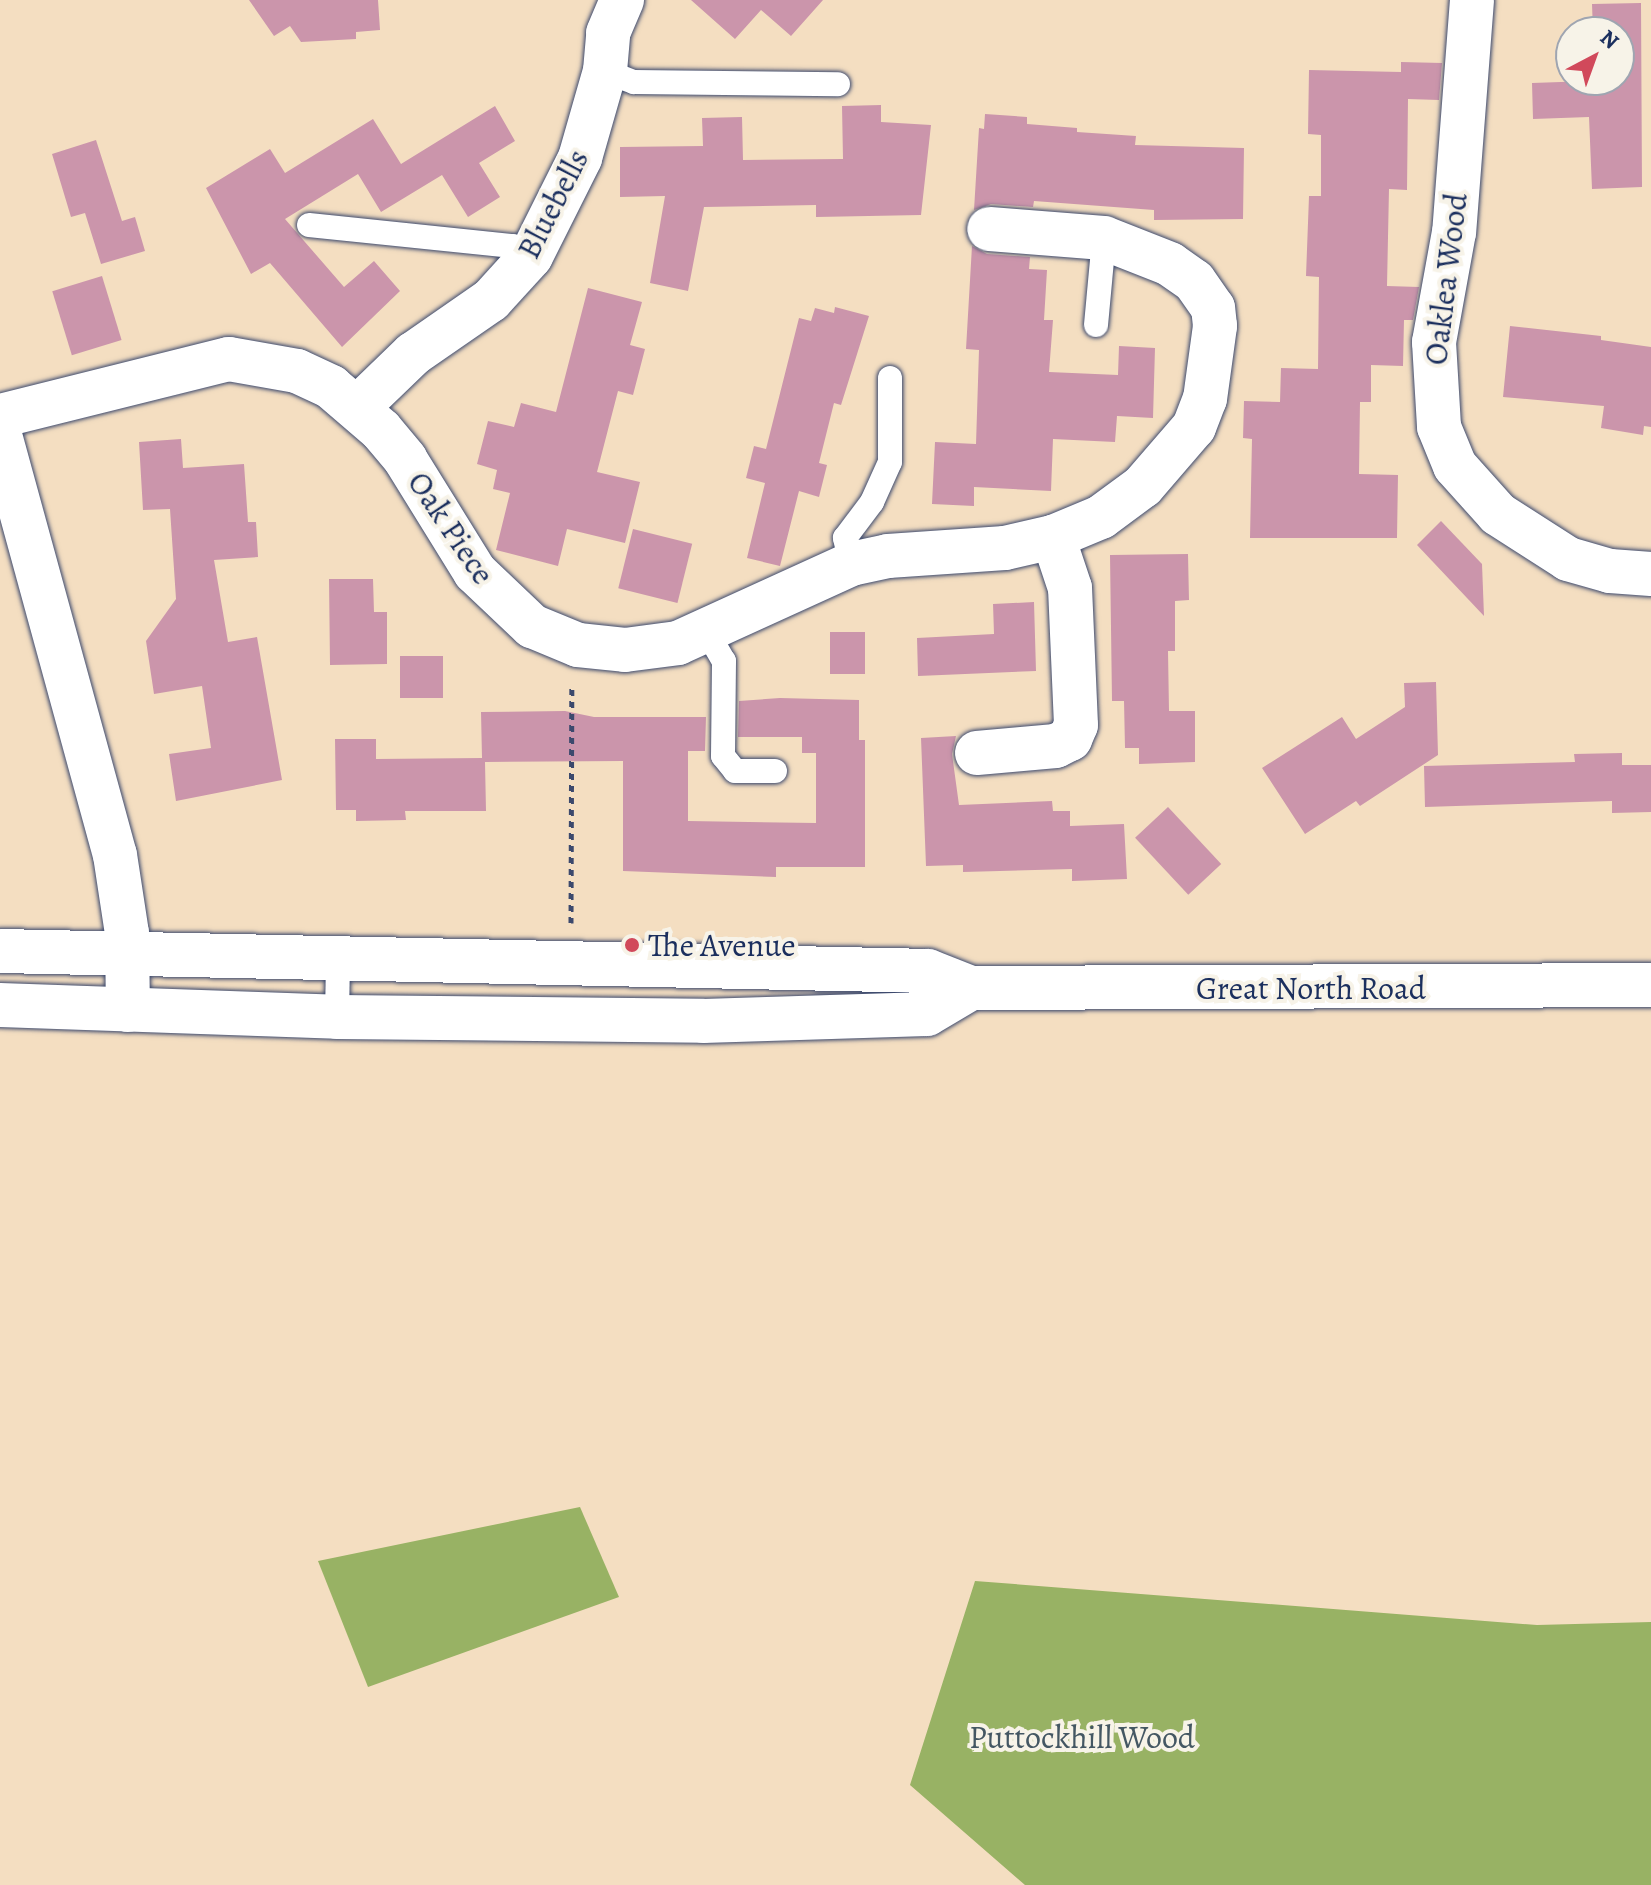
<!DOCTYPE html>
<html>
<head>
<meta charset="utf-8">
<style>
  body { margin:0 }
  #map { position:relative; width:1651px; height:1885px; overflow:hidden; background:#f4dec1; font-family:Alegreya,serif }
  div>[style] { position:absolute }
  .forest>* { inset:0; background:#98b264 }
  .building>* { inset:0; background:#cb95ab; transform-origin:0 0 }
  .path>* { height:5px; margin-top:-2.5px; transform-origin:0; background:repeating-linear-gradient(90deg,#3c496d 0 6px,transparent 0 12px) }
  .roads { filter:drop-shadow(0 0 2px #3c496d) drop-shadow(0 0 2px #3c496d) }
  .lane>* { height:24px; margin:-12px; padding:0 12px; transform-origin:12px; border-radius:12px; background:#fff }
  .street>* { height:44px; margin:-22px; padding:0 22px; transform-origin:22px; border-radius:22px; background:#fff }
  .secondary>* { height:44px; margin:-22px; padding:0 22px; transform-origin:22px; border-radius:22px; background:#fff }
  .dots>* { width:22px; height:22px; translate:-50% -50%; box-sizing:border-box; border:4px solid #f7f3e8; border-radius:50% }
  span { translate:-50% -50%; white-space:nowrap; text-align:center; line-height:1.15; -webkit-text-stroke:8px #f7f3e8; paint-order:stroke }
  .street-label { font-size:32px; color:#1b2f5e }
  .poi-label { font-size:32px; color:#1b2f5e }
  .left { translate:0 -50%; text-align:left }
  .park-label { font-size:32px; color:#445763 }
  .north { position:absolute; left:1555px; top:16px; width:80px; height:80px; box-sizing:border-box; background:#f7f3e8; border:2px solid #9fa5b1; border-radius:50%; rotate:41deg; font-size:22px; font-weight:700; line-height:32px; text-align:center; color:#1b2f5e }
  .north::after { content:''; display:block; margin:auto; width:28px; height:36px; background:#d1495b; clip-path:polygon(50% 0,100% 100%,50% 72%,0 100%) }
</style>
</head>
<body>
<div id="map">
  <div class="forest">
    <i style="clip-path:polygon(580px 1507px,619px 1597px,368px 1687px,318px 1561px)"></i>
    <i style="clip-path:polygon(975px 1581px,1537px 1625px,1651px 1622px,1651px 1885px,1025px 1885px,910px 1785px)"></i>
  </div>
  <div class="building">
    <i style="clip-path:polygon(249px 0,378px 0,380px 30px,356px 32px,356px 39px,301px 42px,290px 26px,274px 36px)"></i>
    <i style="clip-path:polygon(691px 0,823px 0,791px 36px,761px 10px,735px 39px)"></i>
    <i style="clip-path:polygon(1641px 3px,1642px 187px,1592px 189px,1589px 117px,1533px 119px,1532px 83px,1619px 80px,1619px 32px,1593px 32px,1592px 4px)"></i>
    <i style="clip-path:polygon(1401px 62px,1442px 63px,1439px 100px,1408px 99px,1407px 190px,1389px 189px,1387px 286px,1419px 287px,1413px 320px,1404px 320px,1403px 366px,1371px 365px,1371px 402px,1360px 402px,1359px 474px,1398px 475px,1397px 538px,1250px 538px,1252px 439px,1243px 438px,1244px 401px,1280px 402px,1281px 368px,1318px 369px,1319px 277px,1306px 276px,1309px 196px,1321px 196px,1321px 135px,1308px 134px,1309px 70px,1401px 72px)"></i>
    <i style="clip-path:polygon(881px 105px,881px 122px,931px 125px,921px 215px,816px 217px,816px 205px,704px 207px,688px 291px,650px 283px,665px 196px,620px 197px,620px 147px,703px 146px,702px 118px,742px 117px,743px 160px,843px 159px,842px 106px)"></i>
    <i style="clip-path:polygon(495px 106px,515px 141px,479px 163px,500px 197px,468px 217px,442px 175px,381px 212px,358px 174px,285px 219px,344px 287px,374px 261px,400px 291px,342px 347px,270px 263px,251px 274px,206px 188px,270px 149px,285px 173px,373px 119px,401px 164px)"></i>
    <i style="clip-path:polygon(985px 114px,1027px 117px,1027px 124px,1077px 128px,1077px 132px,1136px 136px,1135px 145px,1244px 148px,1243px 219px,1154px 220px,1154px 210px,1034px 201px,1033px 207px,991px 204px,974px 210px,979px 128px,984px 129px)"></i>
    <i style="clip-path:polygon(96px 140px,122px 221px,135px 217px,145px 251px,101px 264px,85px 213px,71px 217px,52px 154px)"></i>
    <i style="clip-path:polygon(972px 246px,987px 254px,1030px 257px,1029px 269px,1047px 270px,1044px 320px,1053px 320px,1049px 372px,1118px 375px,1119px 346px,1155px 348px,1153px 418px,1117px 416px,1115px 442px,1053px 439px,1051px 491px,974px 487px,974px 506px,932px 504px,935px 442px,976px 444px,979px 350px,966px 349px)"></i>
    <i style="left:102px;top:276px;width:67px;height:52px;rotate:73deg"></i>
    <i style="clip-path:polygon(588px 288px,642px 302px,630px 345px,645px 349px,633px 395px,618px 391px,597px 472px,640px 482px,625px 543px,567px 529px,558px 566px,496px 550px,510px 493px,493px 489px,497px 470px,477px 464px,488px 421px,514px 427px,521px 403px,556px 412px)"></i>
    <i style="clip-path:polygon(835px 307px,869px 316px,841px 405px,834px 403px,819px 463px,827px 465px,819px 497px,799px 491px,780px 566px,747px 558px,765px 483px,746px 478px,754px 446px,766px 449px,799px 318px,811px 321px,815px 308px,834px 313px)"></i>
    <i style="clip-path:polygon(1510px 326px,1601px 336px,1601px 340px,1651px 347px,1651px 427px,1644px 426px,1643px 435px,1601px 428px,1604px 406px,1503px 397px)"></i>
    <i style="clip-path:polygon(181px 439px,183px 468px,244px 464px,248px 522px,256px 522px,258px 557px,214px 560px,228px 642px,257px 637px,282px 780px,176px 801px,169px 754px,211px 748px,202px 686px,154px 694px,146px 641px,176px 599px,170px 509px,143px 510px,139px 442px)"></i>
    <i style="clip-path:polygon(1441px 521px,1482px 564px,1484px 616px,1417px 545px)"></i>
    <i style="left:633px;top:529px;width:61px;height:61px;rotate:14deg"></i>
    <i style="clip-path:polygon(1188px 554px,1189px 600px,1175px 601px,1175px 651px,1168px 651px,1169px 711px,1195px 711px,1195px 762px,1139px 764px,1139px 748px,1125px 748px,1124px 701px,1112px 701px,1110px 555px)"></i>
    <i style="clip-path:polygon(329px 579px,373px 579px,374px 612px,387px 612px,387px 664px,330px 665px)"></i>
    <i style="clip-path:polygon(1034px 602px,1036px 671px,918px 676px,917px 638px,994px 634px,993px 604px)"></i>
    <i style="left:830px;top:632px;width:35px;height:42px"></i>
    <i style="left:443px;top:656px;width:42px;height:43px;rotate:90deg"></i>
    <i style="clip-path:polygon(1436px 682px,1438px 755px,1360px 806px,1356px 801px,1305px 834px,1262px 768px,1342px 717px,1356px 739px,1405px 707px,1404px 683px)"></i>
    <i style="clip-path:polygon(780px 698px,859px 700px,859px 740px,865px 740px,865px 867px,776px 867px,776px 877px,623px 871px,623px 761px,485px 762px,486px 811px,405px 811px,406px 820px,356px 821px,356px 810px,336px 810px,335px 739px,376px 739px,376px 759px,482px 758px,481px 712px,565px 711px,594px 717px,706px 717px,705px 751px,688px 751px,688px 821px,816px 823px,816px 753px,802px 753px,802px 737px,738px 737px,739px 701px)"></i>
    <i style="clip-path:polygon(956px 736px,952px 754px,959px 805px,1052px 801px,1053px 811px,1070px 811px,1070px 826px,1124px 824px,1127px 879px,1072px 881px,1072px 869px,963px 872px,963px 865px,926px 866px,921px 738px)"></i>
    <i style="clip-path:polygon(1622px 753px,1622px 765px,1651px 765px,1651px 812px,1612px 813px,1612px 801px,1425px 807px,1424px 766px,1575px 762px,1574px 754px)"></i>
    <i style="left:1168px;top:807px;width:78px;height:45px;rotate:47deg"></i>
  </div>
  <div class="path">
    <i style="left:571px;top:923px;width:238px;rotate:-89.8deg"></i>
  </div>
  <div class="roads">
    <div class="lane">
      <i style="left:605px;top:71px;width:31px;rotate:21deg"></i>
      <i style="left:634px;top:82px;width:204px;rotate:0.6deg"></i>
      <i style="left:309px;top:225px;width:205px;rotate:5.9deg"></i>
      <i style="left:513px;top:246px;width:21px;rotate:29deg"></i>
      <i style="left:1096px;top:325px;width:87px;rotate:-84.7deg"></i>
      <i style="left:851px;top:564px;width:27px;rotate:-103deg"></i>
      <i style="left:845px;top:538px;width:45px;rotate:-53.1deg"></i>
      <i style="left:872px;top:502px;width:44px;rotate:-65.8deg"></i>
      <i style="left:890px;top:462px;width:84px;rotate:-90deg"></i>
      <i style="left:707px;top:632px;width:34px;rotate:60deg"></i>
      <i style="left:724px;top:661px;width:95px;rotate:90.6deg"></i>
      <i style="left:723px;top:756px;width:19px;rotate:51deg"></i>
      <i style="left:735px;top:771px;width:40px"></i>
      <i style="left:337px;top:1017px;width:58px;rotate:-89deg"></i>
    </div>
    <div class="street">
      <i style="left:1472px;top:0;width:233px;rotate:94.4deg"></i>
      <i style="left:1454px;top:232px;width:112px;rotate:100.3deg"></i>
      <i style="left:1434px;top:342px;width:85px;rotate:86.6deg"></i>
      <i style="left:1439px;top:427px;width:42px;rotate:67.7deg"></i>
      <i style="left:1455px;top:466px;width:64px;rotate:48.1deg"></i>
      <i style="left:1498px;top:514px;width:83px;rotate:32.7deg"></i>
      <i style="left:1568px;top:559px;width:44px;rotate:15.9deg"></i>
      <i style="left:1610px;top:571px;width:41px;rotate:4.2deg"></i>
      <i style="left:357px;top:408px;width:78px;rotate:-44deg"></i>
      <i style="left:413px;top:354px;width:95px;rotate:-34.7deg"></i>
      <i style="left:491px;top:300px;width:59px;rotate:-47.7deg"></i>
      <i style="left:531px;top:256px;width:110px;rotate:-63.4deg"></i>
      <i style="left:580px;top:158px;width:91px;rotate:-74deg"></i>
      <i style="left:605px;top:71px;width:38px;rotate:-85deg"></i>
      <i style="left:608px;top:33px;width:36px;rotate:-67deg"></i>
      <i style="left:0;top:416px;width:236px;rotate:-14deg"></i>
      <i style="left:229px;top:359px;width:69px;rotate:10deg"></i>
      <i style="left:297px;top:371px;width:38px;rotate:25deg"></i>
      <i style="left:331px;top:387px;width:66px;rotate:40.7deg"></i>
      <i style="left:381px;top:430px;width:38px;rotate:50deg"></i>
      <i style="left:405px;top:459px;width:133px;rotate:58.2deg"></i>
      <i style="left:475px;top:572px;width:79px;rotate:43.5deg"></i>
      <i style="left:532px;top:626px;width:50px;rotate:22.4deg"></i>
      <i style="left:578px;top:645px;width:47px;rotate:6.1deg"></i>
      <i style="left:625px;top:650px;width:53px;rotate:-7.5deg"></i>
      <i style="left:678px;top:643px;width:190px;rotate:-24.5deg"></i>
      <i style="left:851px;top:564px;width:38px;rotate:-12deg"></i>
      <i style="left:888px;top:556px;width:117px;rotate:-3.9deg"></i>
      <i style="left:1005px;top:548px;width:49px;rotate:-12.9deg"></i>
      <i style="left:1053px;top:537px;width:52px;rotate:-22.6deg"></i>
      <i style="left:1101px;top:517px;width:52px;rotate:-36.4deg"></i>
      <i style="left:1143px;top:486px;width:78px;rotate:-49.2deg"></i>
      <i style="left:1194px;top:427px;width:30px;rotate:-69deg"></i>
      <i style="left:1205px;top:399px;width:74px;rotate:-82.2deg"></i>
      <i style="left:1215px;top:326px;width:18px;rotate:-96deg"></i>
      <i style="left:1213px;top:308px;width:33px;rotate:-125deg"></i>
      <i style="left:1194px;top:281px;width:29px;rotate:-145deg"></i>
      <i style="left:1170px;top:264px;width:71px;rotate:-158.5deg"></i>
      <i style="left:1104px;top:238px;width:115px;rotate:-175.5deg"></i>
      <i style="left:0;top:435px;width:435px;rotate:74.7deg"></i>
      <i style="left:115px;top:855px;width:79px;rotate:81.3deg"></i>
      <i style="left:127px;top:933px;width:77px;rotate:89.3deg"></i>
      <i style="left:977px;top:753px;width:79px;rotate:-5.1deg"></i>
      <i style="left:1056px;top:746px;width:16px;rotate:-27deg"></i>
      <i style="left:1070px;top:739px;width:15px;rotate:-67deg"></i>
      <i style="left:1076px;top:725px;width:137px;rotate:-92.5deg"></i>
      <i style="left:1070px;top:588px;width:54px;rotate:-108.4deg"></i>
    </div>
    <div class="secondary">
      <i style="left:0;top:951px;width:928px;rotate:1.23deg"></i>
      <i style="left:928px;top:971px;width:46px;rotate:21.6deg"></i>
      <i style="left:971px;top:988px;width:680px;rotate:-0.25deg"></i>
      <i style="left:0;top:1005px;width:337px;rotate:2deg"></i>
      <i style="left:337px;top:1017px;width:366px;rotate:0.6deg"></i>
      <i style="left:703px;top:1021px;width:224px;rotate:-1.8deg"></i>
      <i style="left:927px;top:1014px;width:51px;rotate:-30.6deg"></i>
    </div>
  </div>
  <div class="dots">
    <i style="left:632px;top:945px;background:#d1495b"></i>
  </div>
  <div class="street-label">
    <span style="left:553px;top:204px;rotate:-63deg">Bluebells</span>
    <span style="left:1446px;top:279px;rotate:-83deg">Oaklea Wood</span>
    <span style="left:451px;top:528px;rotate:56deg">Oak Piece</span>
    <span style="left:1311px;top:988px">Great North Road</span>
  </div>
  <div class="poi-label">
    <span class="left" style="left:648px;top:945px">The Avenue</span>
  </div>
  <div class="park-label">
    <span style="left:1082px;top:1737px">Puttockhill Wood</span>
  </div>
  <div class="north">N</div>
</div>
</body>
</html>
